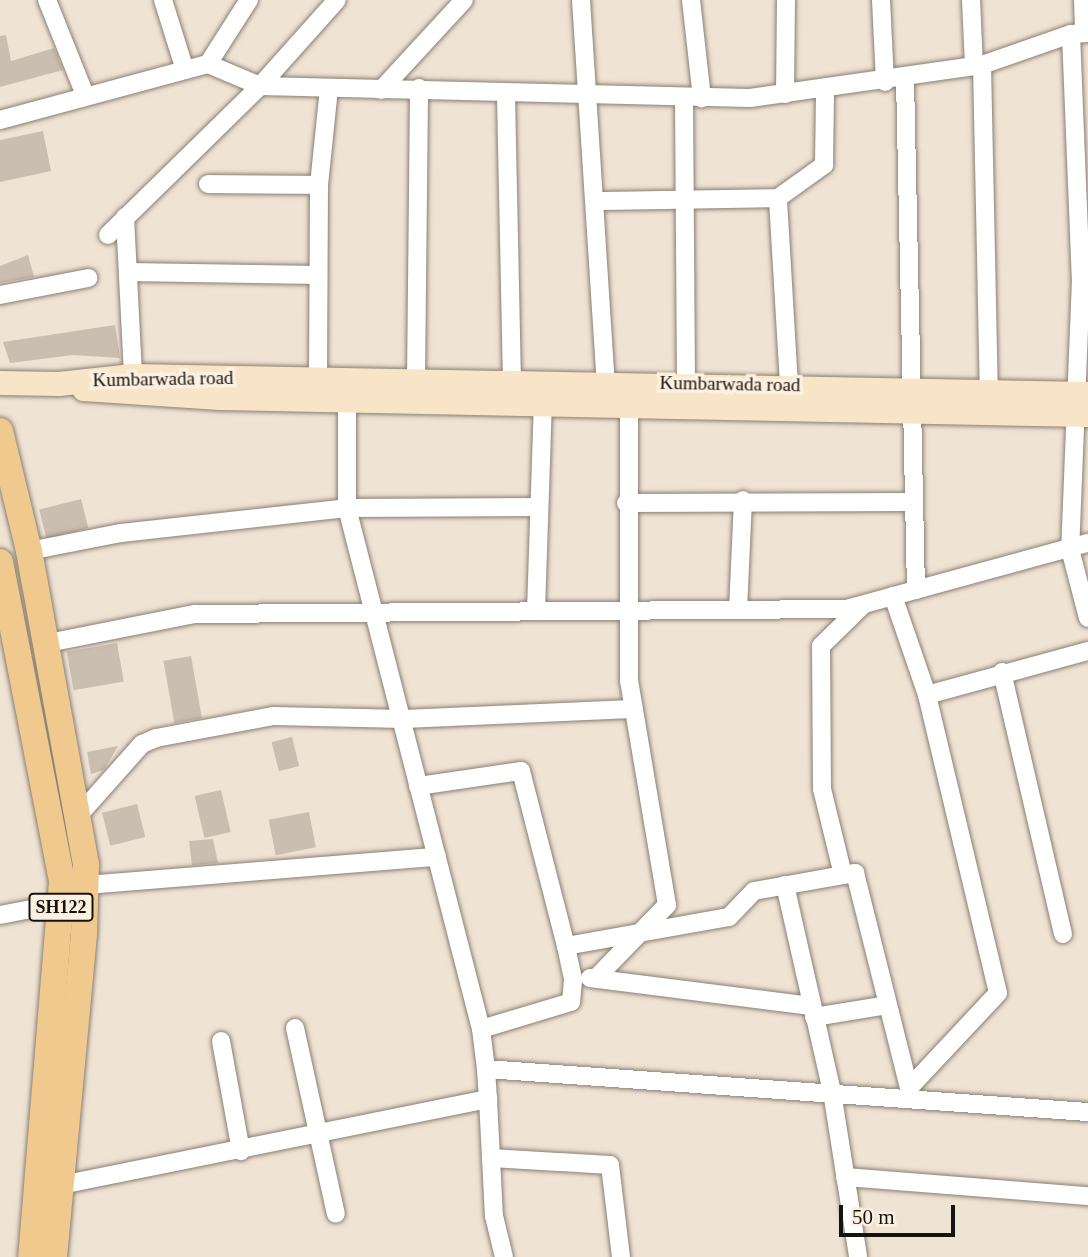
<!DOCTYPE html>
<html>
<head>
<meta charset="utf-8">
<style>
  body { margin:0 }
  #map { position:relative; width:1088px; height:1257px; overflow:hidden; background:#efe3d4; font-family:"Times New Roman",serif }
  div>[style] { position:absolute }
  .building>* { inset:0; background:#cabeb0; transform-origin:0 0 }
  .roads { filter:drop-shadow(0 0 2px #897f71) drop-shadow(0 0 2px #897f71) }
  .street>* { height:18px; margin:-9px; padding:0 9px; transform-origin:9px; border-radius:9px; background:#fff }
  .secondary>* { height:24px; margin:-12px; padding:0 12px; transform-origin:12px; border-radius:12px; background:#f8e4c6 }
  .primary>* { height:26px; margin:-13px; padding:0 13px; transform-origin:13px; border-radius:13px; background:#f0c98e }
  span { translate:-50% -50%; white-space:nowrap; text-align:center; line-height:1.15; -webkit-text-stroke:7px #fcf0e1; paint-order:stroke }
  .shield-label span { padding:2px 5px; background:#fcf0e1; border:2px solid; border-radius:5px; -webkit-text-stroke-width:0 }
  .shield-label { font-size:18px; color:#16120d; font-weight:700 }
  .street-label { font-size:19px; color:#16120d }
  .scale { position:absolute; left:839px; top:1205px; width:116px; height:32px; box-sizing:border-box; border:4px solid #16120d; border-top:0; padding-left:9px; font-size:21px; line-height:24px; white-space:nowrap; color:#16120d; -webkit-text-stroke:5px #fcf0e1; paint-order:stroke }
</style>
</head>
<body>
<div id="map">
  <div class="building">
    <i style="clip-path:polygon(6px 35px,11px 61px,54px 48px,63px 70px,0 87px,0 36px)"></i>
    <i style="clip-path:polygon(43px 131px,51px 171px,0 182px,0 140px)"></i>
    <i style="clip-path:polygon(28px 255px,34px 277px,0 283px,0 266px)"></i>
    <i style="clip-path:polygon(115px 325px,120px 358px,73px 355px,10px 363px,3px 342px)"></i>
    <i style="left:81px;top:499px;width:30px;height:43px;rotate:76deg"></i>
    <i style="left:117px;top:643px;width:39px;height:51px;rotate:80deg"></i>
    <i style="left:191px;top:656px;width:63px;height:28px;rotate:80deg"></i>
    <i style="left:292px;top:737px;width:30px;height:21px;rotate:76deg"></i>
    <i style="clip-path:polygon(118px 746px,104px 770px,91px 774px,87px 752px)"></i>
    <i style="left:221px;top:790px;width:43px;height:27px;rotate:77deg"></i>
    <i style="left:137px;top:804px;width:34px;height:36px;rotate:76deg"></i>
    <i style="left:309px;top:812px;width:36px;height:41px;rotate:79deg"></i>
    <i style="clip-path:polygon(213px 839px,218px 863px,192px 865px,189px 841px)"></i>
  </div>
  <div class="roads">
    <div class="street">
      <i style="left:47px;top:0;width:102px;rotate:68.2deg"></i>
      <i style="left:163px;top:0;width:73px;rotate:72.6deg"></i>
      <i style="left:581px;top:0;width:383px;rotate:86.3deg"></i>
      <i style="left:691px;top:0;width:99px;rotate:83.6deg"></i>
      <i style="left:881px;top:0;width:82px;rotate:87.2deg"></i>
      <i style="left:971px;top:0;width:65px;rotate:87.4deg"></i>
      <i style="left:1083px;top:0;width:33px;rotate:88deg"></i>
      <i style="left:1071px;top:34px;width:245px;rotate:87.7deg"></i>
      <i style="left:1081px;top:279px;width:270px;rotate:92.3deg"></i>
      <i style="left:1070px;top:549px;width:71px;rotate:75.4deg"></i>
      <i style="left:208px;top:64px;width:76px;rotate:-57.4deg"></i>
      <i style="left:982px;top:65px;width:327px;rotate:88.8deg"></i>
      <i style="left:905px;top:78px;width:512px;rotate:88.77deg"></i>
      <i style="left:381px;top:90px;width:122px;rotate:-47.3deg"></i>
      <i style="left:785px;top:94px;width:94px;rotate:-89.4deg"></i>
      <i style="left:506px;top:96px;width:285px;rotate:88.8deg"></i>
      <i style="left:684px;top:98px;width:286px;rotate:89.6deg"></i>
      <i style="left:0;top:120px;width:215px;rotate:-15.1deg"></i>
      <i style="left:208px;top:64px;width:56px;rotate:22.9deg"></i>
      <i style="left:260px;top:86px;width:490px;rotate:1.4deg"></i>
      <i style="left:750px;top:98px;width:234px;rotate:-8.1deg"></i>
      <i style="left:982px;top:65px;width:94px;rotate:-19.2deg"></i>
      <i style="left:1071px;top:34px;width:17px;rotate:-3deg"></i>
      <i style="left:208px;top:184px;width:111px;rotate:0.5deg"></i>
      <i style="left:596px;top:201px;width:182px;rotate:-0.9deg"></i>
      <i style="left:125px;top:217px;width:159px;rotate:87.1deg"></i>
      <i style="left:108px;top:235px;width:213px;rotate:-44.4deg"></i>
      <i style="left:260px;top:86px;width:115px;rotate:-48.2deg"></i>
      <i style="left:128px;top:272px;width:190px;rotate:0.9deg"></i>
      <i style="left:0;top:295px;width:90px;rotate:-10.9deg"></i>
      <i style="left:318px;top:379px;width:194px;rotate:-89.7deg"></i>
      <i style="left:319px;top:185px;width:97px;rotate:-84.1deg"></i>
      <i style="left:416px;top:381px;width:293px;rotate:-89.4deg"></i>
      <i style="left:789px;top:385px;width:187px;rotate:-93.4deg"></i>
      <i style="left:778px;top:198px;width:57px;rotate:-35.7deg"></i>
      <i style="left:824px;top:165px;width:75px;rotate:-89.2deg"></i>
      <i style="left:626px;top:503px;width:286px;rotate:-0.2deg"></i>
      <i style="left:539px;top:507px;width:192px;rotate:179.7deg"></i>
      <i style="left:347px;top:508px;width:538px;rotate:75.58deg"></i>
      <i style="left:481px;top:1029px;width:40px;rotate:82.9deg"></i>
      <i style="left:486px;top:1069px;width:604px;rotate:4.09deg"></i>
      <i style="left:29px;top:551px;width:94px;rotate:-11.1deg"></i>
      <i style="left:121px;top:533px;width:227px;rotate:-6.3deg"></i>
      <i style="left:347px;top:508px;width:108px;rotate:-90deg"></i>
      <i style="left:893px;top:596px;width:105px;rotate:71deg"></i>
      <i style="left:927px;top:695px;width:306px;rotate:76.6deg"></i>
      <i style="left:998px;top:993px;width:130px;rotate:133.1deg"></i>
      <i style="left:738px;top:610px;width:110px;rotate:-87.4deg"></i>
      <i style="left:536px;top:611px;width:209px;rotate:-88.1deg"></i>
      <i style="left:43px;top:644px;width:155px;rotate:-11.2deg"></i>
      <i style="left:195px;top:614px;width:651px;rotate:-0.44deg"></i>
      <i style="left:846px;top:609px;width:251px;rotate:-15.3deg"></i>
      <i style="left:1002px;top:672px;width:269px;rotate:76.9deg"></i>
      <i style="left:927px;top:695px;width:167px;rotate:-15.3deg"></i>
      <i style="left:418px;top:786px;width:104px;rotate:-8.3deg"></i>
      <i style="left:521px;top:771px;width:181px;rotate:75.6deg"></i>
      <i style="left:566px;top:946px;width:35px;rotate:78deg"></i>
      <i style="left:573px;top:980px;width:22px;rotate:95deg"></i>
      <i style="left:571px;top:1002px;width:94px;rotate:163.3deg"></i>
      <i style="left:78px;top:816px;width:96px;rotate:-48.4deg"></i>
      <i style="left:142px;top:744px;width:15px;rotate:-23deg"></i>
      <i style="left:156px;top:738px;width:120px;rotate:-10.6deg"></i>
      <i style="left:274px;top:716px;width:130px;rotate:1.3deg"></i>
      <i style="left:404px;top:719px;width:228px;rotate:-2.5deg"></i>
      <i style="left:843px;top:875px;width:89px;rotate:-103.7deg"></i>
      <i style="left:822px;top:789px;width:143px;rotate:-90.4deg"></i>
      <i style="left:821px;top:646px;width:59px;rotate:-44.3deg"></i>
      <i style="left:86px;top:885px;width:352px;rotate:-4.6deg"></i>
      <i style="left:785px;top:885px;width:212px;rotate:77.2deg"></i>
      <i style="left:832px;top:1092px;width:167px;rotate:81deg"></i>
      <i style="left:0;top:915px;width:63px;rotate:-11deg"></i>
      <i style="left:566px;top:946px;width:166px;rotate:-10.1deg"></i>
      <i style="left:729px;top:917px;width:36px;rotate:-46deg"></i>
      <i style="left:754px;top:891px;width:103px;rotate:-10.1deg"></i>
      <i style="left:855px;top:873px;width:230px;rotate:75.9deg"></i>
      <i style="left:590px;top:978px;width:223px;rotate:7.2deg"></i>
      <i style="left:596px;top:978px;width:102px;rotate:-45.8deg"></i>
      <i style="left:667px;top:905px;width:227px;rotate:-99.6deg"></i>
      <i style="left:629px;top:681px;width:285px;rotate:-90deg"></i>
      <i style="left:814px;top:1017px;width:74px;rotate:-9.3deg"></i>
      <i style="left:295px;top:1028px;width:190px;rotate:77.6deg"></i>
      <i style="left:221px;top:1041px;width:112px;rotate:79.7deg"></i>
      <i style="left:488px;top:1099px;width:117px;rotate:87.1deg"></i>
      <i style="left:494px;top:1216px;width:42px;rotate:76.3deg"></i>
      <i style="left:491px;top:1158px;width:119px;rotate:3.4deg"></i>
      <i style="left:610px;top:1165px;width:93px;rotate:83.2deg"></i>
      <i style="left:845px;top:1177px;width:244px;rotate:4.5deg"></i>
      <i style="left:61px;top:1185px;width:436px;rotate:-11.4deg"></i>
      <i style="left:488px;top:1099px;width:30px;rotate:-94deg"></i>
    </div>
    <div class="secondary">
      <i style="left:0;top:383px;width:59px;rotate:1deg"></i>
      <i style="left:59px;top:384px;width:74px;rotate:-6.2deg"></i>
      <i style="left:133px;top:376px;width:955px;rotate:1.08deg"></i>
      <i style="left:84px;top:389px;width:136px;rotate:3.8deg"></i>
      <i style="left:220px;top:398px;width:868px;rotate:1.12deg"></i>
    </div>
    <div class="primary">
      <i style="left:0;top:431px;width:123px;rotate:76.4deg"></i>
      <i style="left:29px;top:551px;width:318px;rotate:79.7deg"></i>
      <i style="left:86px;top:864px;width:70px;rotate:91.6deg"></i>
      <i style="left:84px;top:934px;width:324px;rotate:95.3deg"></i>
      <i style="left:0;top:562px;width:326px;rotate:79deg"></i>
      <i style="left:62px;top:882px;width:376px;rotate:94.7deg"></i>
    </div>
  </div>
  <div class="shield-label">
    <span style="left:61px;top:907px">SH122</span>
  </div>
  <div class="street-label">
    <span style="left:163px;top:379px;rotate:-1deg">Kumbarwada road</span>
    <span style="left:730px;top:384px;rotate:1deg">Kumbarwada road</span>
  </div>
  <div class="scale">50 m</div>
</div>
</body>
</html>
